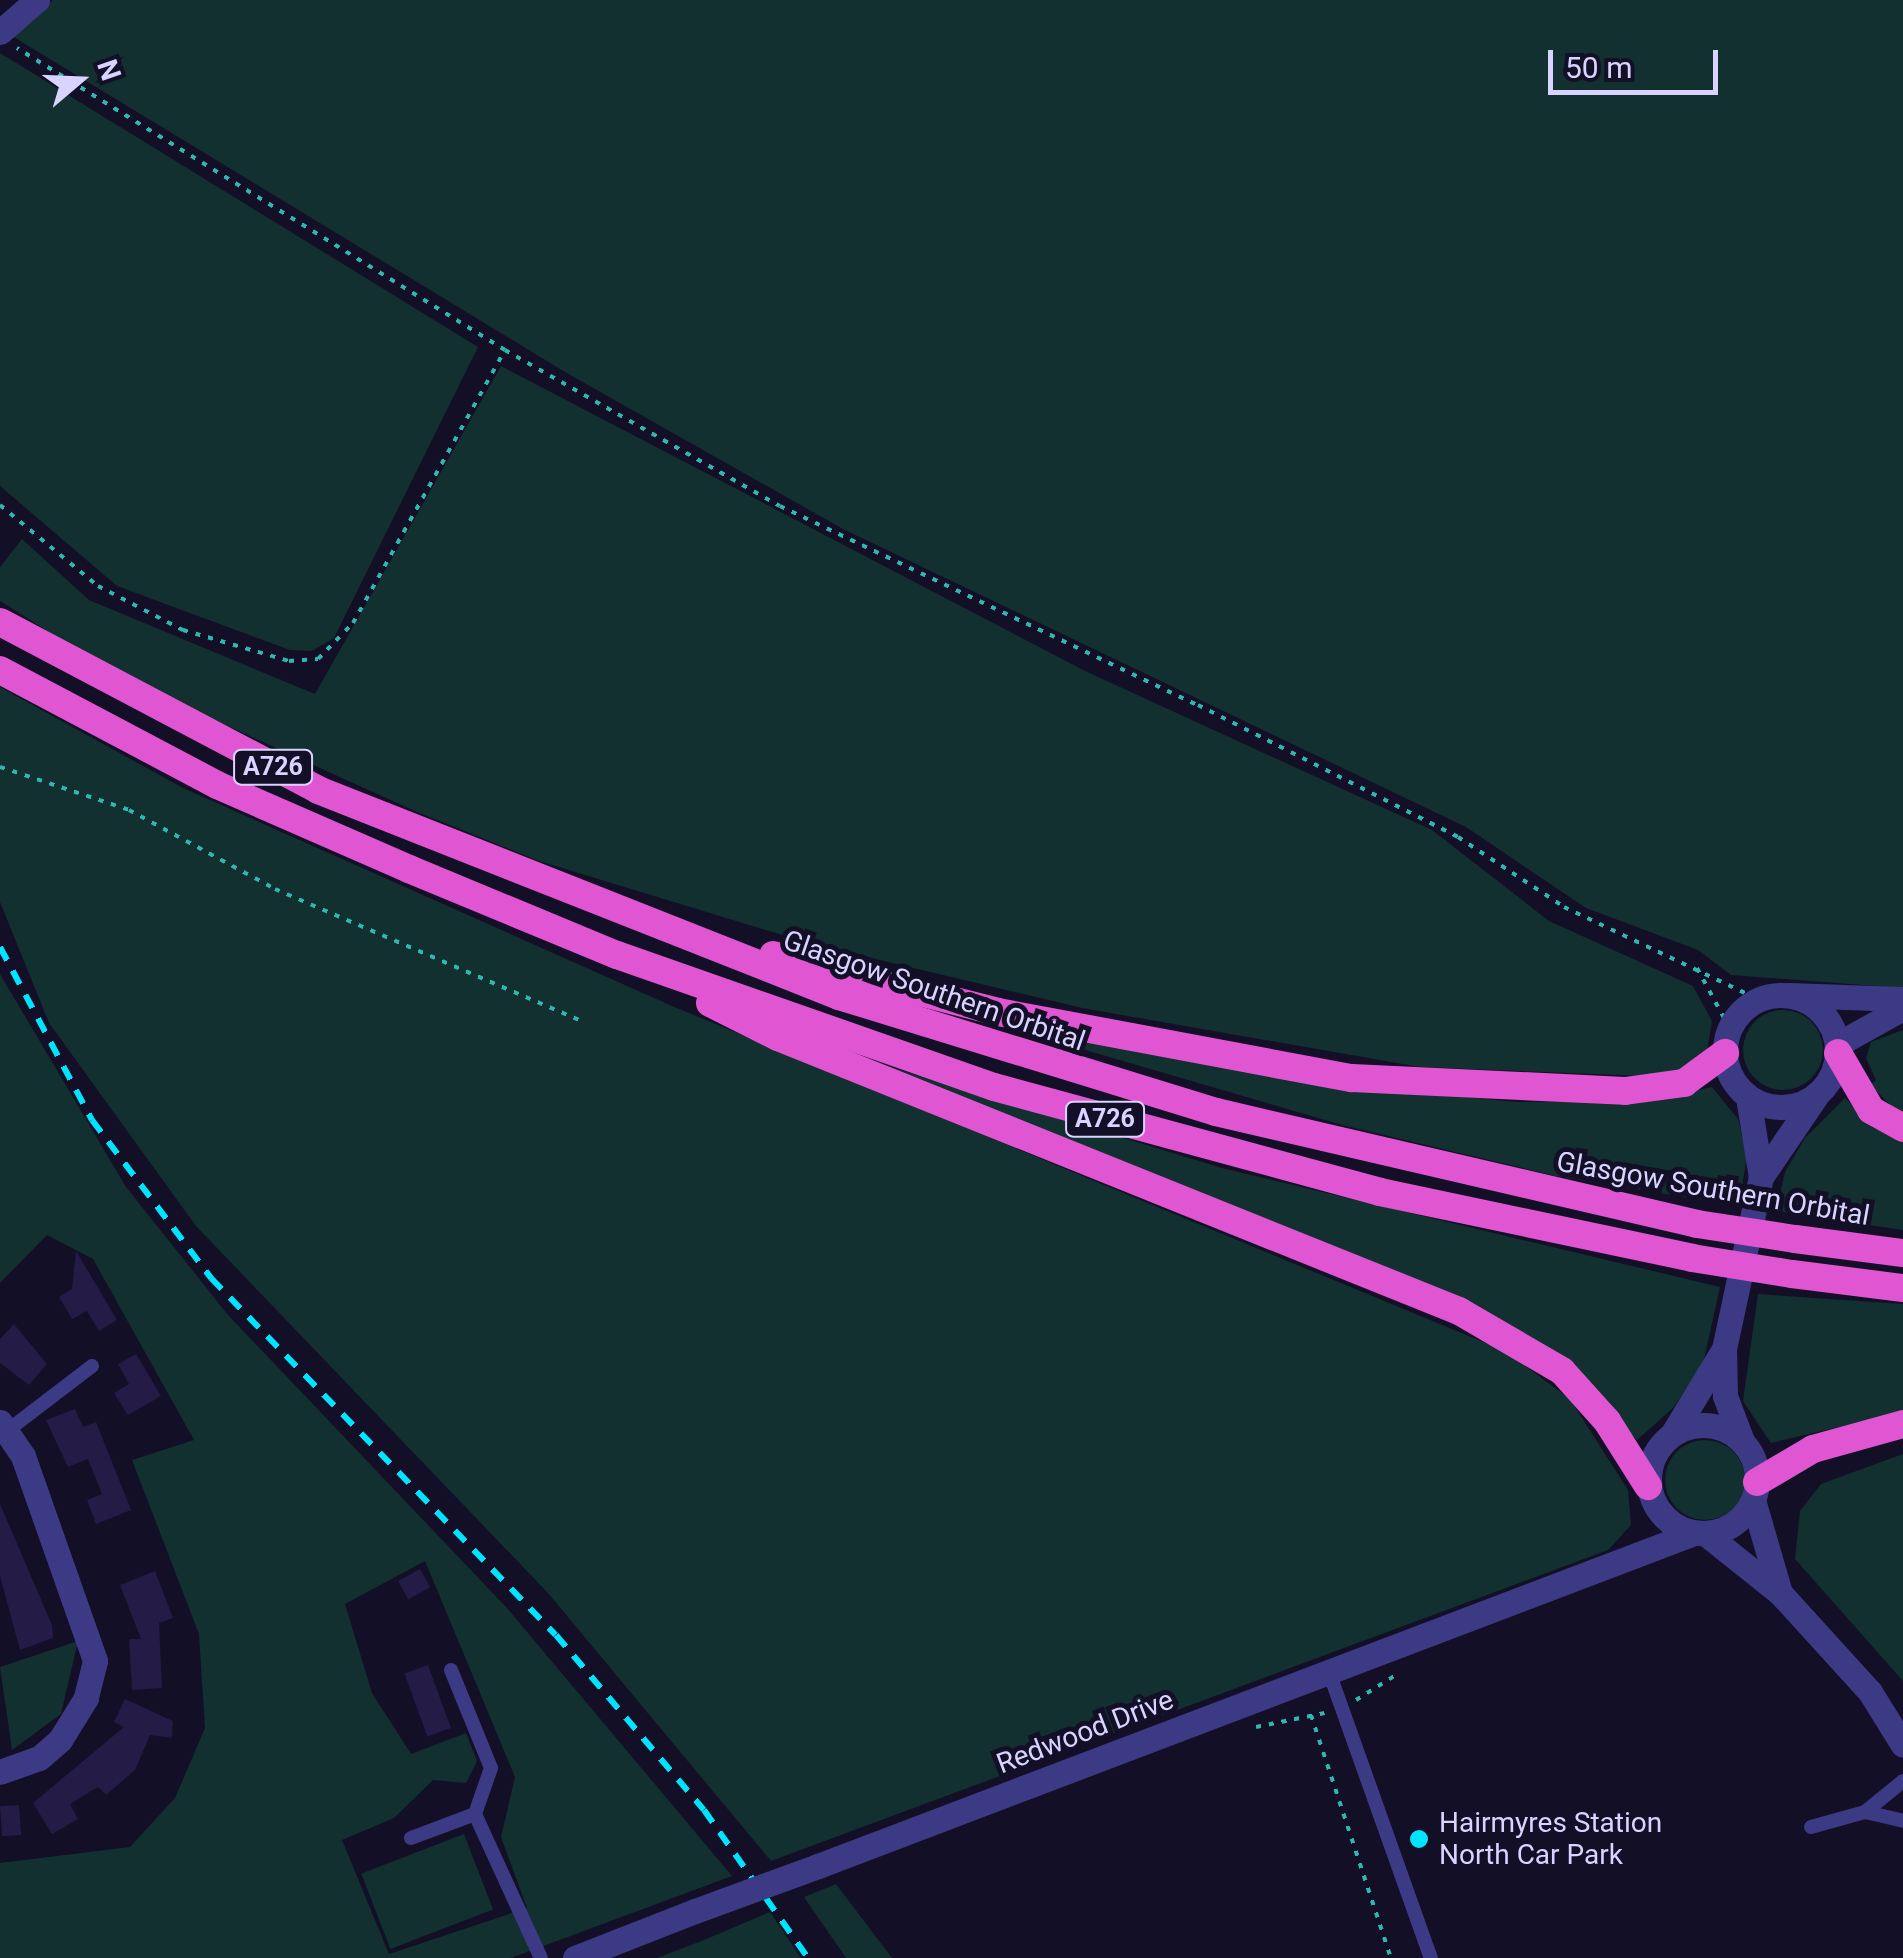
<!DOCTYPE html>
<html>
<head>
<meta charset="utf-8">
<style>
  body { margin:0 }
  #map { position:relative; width:1903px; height:1958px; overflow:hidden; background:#130f26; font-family:Roboto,sans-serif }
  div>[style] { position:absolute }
  .green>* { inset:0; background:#12302f; transform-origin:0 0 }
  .round { border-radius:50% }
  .building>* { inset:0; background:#241b47; transform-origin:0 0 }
  .path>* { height:4px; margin-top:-2px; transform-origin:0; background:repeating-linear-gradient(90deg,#2fb8b0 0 5px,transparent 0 13px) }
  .service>* { height:14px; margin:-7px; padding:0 7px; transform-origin:7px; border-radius:7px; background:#3d3a85 }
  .minor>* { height:25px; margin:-12.5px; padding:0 12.5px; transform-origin:12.5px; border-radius:12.5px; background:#3d3a85 }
  .tertiary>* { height:25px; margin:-12.5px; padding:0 12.5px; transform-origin:12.5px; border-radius:12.5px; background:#3d3a85 }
  .tertiary>.ring { margin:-12.5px; padding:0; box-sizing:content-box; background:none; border:25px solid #3d3a85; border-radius:50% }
  .trunk>* { height:28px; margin:-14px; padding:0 14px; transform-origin:14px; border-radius:14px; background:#e055d1 }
  .rail>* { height:6px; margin-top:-3px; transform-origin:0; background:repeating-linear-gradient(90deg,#00e5ff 0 15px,transparent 0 27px) }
  .tertiary-bridge>* { height:25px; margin:-12.5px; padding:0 12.5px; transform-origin:12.5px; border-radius:12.5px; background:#3d3a85 }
  .trunk-bridge>* { height:28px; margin:-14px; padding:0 14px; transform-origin:14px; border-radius:14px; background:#e055d1 }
  .dots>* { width:28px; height:28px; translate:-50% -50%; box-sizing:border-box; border:5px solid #130f26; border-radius:50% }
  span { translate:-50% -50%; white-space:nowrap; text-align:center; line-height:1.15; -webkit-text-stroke:10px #130f26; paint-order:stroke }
  .shield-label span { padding:2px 8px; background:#130f26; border:2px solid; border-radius:8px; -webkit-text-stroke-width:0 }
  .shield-label { font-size:25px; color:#d9d4ff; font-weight:700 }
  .street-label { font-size:28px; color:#d9d4ff }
  .poi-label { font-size:28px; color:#d9d4ff }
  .left { translate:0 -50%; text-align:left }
  .north { position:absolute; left:30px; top:30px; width:100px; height:100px; -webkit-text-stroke:8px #130f26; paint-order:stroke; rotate:71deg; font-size:28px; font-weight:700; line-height:40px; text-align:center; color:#d9d4ff }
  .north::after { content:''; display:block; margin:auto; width:35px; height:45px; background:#d9d4ff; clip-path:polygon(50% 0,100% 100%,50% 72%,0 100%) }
  .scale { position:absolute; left:1548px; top:50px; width:170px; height:45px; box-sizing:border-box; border:5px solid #d9d4ff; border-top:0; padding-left:12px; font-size:30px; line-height:35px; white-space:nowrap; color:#d9d4ff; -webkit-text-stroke:8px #130f26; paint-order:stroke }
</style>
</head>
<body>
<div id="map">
  <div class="green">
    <i style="clip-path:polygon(53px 0,1903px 0,1903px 988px,1731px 975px,1698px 950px,1586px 908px,1466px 827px,843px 529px,565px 372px,12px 36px)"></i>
    <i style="clip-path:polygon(0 53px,478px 347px,334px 638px,312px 651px,290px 650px,117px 586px,0 486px)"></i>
    <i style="clip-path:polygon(501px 366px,1085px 671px,1432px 830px,1549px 921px,1693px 986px,1712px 1021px,1707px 1052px,1681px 1072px,1646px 1076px,1420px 1067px,1082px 1008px,812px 944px,539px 861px,417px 812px,122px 678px,0 601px,0 567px,22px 539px,89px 600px,315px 694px)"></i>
    <i style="clip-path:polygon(0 687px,183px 788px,672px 1006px,1505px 1351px,1570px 1399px,1628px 1490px,1631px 1525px,1608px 1550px,771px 1861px,548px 1593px,196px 1226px,49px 1023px,0 902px)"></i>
    <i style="clip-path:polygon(evenodd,0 974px,126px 1187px,228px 1315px,507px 1608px,732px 1876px,511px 1958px,0 1958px,0 1863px,130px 1847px,175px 1798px,205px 1728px,199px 1634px,132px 1460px,194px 1440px,93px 1259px,47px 1235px,0 1283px,0 974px,425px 1561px,515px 1777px,501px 1837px,527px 1908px,389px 1954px,342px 1840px,394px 1818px,433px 1780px,466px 1783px,477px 1761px,466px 1733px,411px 1754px,372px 1693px,345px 1604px,425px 1561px)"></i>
    <i style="clip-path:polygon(948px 1010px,1319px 1083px,1516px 1102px,1648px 1101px,1712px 1087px,1738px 1119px,1747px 1156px,1739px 1206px,1556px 1176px,1342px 1125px)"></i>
    <i class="round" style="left:1743px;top:1010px;width:80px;height:80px"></i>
    <i style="clip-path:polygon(1903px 1030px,1903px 1117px,1870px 1085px,1876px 1080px,1866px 1058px,1871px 1042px)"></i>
    <i style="clip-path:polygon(884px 1065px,1222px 1168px,1720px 1287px,1703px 1364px,1673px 1408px,1637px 1440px,1552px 1352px)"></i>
    <i style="clip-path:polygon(1845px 1098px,1872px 1127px,1903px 1142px,1903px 1230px,1776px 1211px,1785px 1172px,1805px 1138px)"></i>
    <i style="clip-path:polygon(1758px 1294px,1903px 1304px,1903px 1412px,1771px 1443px,1743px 1401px)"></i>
    <i class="round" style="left:1665px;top:1440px;width:80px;height:80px"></i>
    <i style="clip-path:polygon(1903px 1454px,1903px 1681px,1795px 1559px,1800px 1511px,1821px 1484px)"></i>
    <i style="clip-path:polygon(78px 1641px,61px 1714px,12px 1750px,0 1667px)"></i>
    <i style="left:464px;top:1834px;width:81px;height:110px;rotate:69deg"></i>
    <i style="clip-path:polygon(836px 1884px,892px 1958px,846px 1958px,804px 1897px)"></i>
    <i style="clip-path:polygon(770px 1912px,801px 1958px,657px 1958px,704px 1940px)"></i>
  </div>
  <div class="building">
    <i style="clip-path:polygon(76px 1251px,117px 1320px,99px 1331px,87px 1311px,72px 1319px,59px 1297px,72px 1289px)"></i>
    <i style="clip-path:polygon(14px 1324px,47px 1364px,29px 1385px,0 1363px,0 1339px)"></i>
    <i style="clip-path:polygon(136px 1354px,161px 1396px,128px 1415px,114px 1393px,129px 1384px,118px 1364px)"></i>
    <i style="clip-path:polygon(75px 1409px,83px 1427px,96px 1422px,131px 1510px,96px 1524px,87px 1500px,102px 1494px,88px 1459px,68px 1467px,46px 1420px)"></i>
    <i style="clip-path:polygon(0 1504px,52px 1625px,53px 1638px,20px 1650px,0 1576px)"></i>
    <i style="left:420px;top:1569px;width:21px;height:25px;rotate:61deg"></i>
    <i style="clip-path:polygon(155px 1571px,173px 1618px,159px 1623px,162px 1688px,132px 1690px,129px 1639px,141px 1639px,120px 1585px)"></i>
    <i style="left:428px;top:1665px;width:67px;height:25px;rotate:70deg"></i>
    <i style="clip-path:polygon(125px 1699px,173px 1721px,172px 1738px,150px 1735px,135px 1770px,106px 1795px,98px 1787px,70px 1804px,78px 1819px,52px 1834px,33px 1803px,124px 1727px,114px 1722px)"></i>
    <i style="left:19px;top:1805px;width:30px;height:19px;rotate:86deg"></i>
  </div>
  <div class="path">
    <i style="left:505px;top:350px;width:316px;rotate:29.6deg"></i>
    <i style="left:780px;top:506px;width:463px;rotate:25.5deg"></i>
    <i style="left:1198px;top:705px;width:292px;rotate:26.9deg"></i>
    <i style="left:1458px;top:837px;width:127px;rotate:33.4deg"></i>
    <i style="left:1564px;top:907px;width:217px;rotate:25.4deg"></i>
    <i style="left:0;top:505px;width:127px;rotate:39.6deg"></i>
    <i style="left:98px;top:586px;width:96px;rotate:27.4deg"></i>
    <i style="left:183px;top:630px;width:110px;rotate:16.3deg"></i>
    <i style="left:289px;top:661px;width:29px;rotate:-4deg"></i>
    <i style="left:318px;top:659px;width:50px;rotate:-45.8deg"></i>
    <i style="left:353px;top:623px;width:312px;rotate:-60.9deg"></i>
    <i style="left:505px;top:350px;width:574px;rotate:-148.25deg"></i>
    <i style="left:0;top:767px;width:136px;rotate:18.4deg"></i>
    <i style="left:129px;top:810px;width:166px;rotate:28.4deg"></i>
    <i style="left:275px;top:889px;width:333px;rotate:23.3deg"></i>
    <i style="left:1697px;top:968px;width:69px;rotate:61.6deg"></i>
    <i style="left:1356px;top:1700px;width:51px;rotate:-32.1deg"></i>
    <i style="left:1311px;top:1715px;width:256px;rotate:71.8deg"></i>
    <i style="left:1256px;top:1727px;width:70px;rotate:-11.5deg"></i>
  </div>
  <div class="service">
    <i style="left:7px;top:1431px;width:107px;rotate:-37.4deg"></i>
    <i style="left:451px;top:1670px;width:106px;rotate:67.8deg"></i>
    <i style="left:491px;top:1768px;width:49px;rotate:109.2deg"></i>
    <i style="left:475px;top:1814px;width:158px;rotate:65.4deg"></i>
    <i style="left:1329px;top:1672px;width:304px;rotate:70.4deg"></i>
    <i style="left:1903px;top:1781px;width:49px;rotate:140.8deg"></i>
    <i style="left:1865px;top:1812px;width:39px;rotate:13deg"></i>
    <i style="left:1811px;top:1827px;width:56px;rotate:-15.5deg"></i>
    <i style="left:411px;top:1838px;width:68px;rotate:-20.6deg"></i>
  </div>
  <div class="minor">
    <i style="left:0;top:32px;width:49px;rotate:-40.9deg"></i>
    <i style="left:1789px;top:995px;width:114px;rotate:2deg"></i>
    <i style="left:1838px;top:1044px;width:74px;rotate:-29deg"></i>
    <i style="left:0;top:1422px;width:41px;rotate:55.9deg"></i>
    <i style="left:23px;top:1456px;width:217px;rotate:70.6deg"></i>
    <i style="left:95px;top:1661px;width:38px;rotate:104deg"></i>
    <i style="left:86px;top:1698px;width:49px;rotate:121.8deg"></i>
    <i style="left:60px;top:1740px;width:28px;rotate:139deg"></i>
    <i style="left:39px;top:1758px;width:41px;rotate:160.3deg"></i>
    <i style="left:1753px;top:1500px;width:97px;rotate:73.8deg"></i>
    <i style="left:1780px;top:1593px;width:134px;rotate:47.7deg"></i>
    <i style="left:1870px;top:1692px;width:62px;rotate:58.1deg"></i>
    <i style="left:1706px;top:1534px;width:95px;rotate:38.6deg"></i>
  </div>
  <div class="tertiary">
    <i class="ring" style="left:1725px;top:995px;width:87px;height:87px"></i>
    <i style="left:1748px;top:1097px;width:81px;rotate:80.8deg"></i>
    <i class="ring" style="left:1649px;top:1425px;width:83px;height:83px"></i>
    <i style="left:1673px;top:1433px;width:95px;rotate:-58.8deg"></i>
    <i style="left:1742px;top:1441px;width:48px;rotate:-110.7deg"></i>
    <i style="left:1725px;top:1396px;width:47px;rotate:-91.2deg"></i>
    <i style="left:1724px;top:1349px;width:176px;rotate:-77.9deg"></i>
    <i style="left:1761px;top:1177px;width:98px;rotate:-55.8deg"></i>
    <i style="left:818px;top:1866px;width:937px;rotate:-20.81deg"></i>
    <i style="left:575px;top:1958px;width:129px;rotate:-21.4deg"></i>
  </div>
  <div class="trunk">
    <i style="left:0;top:622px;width:360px;rotate:27.8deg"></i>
    <i style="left:318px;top:790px;width:560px;rotate:21.57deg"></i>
    <i style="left:839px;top:996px;width:394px;rotate:17.1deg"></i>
    <i style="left:1216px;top:1112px;width:494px;rotate:13.1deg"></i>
    <i style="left:0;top:670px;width:246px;rotate:27.9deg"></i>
    <i style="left:217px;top:785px;width:210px;rotate:23.6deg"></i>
    <i style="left:409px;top:869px;width:225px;rotate:22.5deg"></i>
    <i style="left:617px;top:955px;width:399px;rotate:19.3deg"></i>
    <i style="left:994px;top:1087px;width:400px;rotate:15.2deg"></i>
    <i style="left:1380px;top:1192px;width:319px;rotate:11.9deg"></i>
    <i style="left:773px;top:955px;width:232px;rotate:14.2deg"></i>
    <i style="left:998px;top:1012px;width:360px;rotate:10.6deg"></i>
    <i style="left:1352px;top:1078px;width:273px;rotate:2.7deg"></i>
    <i style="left:1625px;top:1091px;width:60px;rotate:-7.7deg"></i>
    <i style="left:1684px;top:1083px;width:51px;rotate:-36.2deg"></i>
    <i style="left:710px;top:1003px;width:76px;rotate:26.6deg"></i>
    <i style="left:778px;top:1037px;width:734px;rotate:21.92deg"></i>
    <i style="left:1459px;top:1311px;width:119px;rotate:30.2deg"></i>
    <i style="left:1562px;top:1371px;width:67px;rotate:48deg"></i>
    <i style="left:1607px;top:1421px;width:77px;rotate:57.8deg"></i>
    <i style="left:1838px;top:1053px;width:66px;rotate:59.9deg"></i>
    <i style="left:1871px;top:1110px;width:37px;rotate:29deg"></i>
    <i style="left:1795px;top:1239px;width:109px;rotate:7.4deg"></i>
    <i style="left:1792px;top:1274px;width:112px;rotate:7.2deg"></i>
    <i style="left:1757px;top:1482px;width:65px;rotate:-30.5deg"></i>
    <i style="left:1813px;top:1449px;width:93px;rotate:-15.5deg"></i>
  </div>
  <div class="rail">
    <i style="left:0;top:947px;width:196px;rotate:62deg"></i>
    <i style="left:92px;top:1120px;width:198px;rotate:53deg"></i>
    <i style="left:211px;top:1278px;width:496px;rotate:46deg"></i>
    <i style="left:556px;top:1635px;width:229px;rotate:49.8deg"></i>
    <i style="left:704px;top:1810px;width:181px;rotate:54.9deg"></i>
  </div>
  <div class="tertiary-bridge">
    <i style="left:695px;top:1911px;width:131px;rotate:-20.1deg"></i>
  </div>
  <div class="trunk-bridge">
    <i style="left:1697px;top:1224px;width:99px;rotate:8.7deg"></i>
    <i style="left:1692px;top:1258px;width:101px;rotate:9.1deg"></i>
  </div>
  <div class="dots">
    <i style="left:1419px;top:1839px;background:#00e5ff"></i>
  </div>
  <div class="shield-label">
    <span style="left:273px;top:767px">A726</span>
    <span style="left:1105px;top:1119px">A726</span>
  </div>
  <div class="street-label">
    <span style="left:934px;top:991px;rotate:19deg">Glasgow Southern Orbital</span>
    <span style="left:1713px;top:1189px;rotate:10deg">Glasgow Southern Orbital</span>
    <span style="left:1085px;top:1732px;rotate:-21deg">Redwood Drive</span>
  </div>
  <div class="poi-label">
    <span class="left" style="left:1439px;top:1839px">Hairmyres Station<br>North Car Park</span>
  </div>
  <div class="north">N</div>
  <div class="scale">50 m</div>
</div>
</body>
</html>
